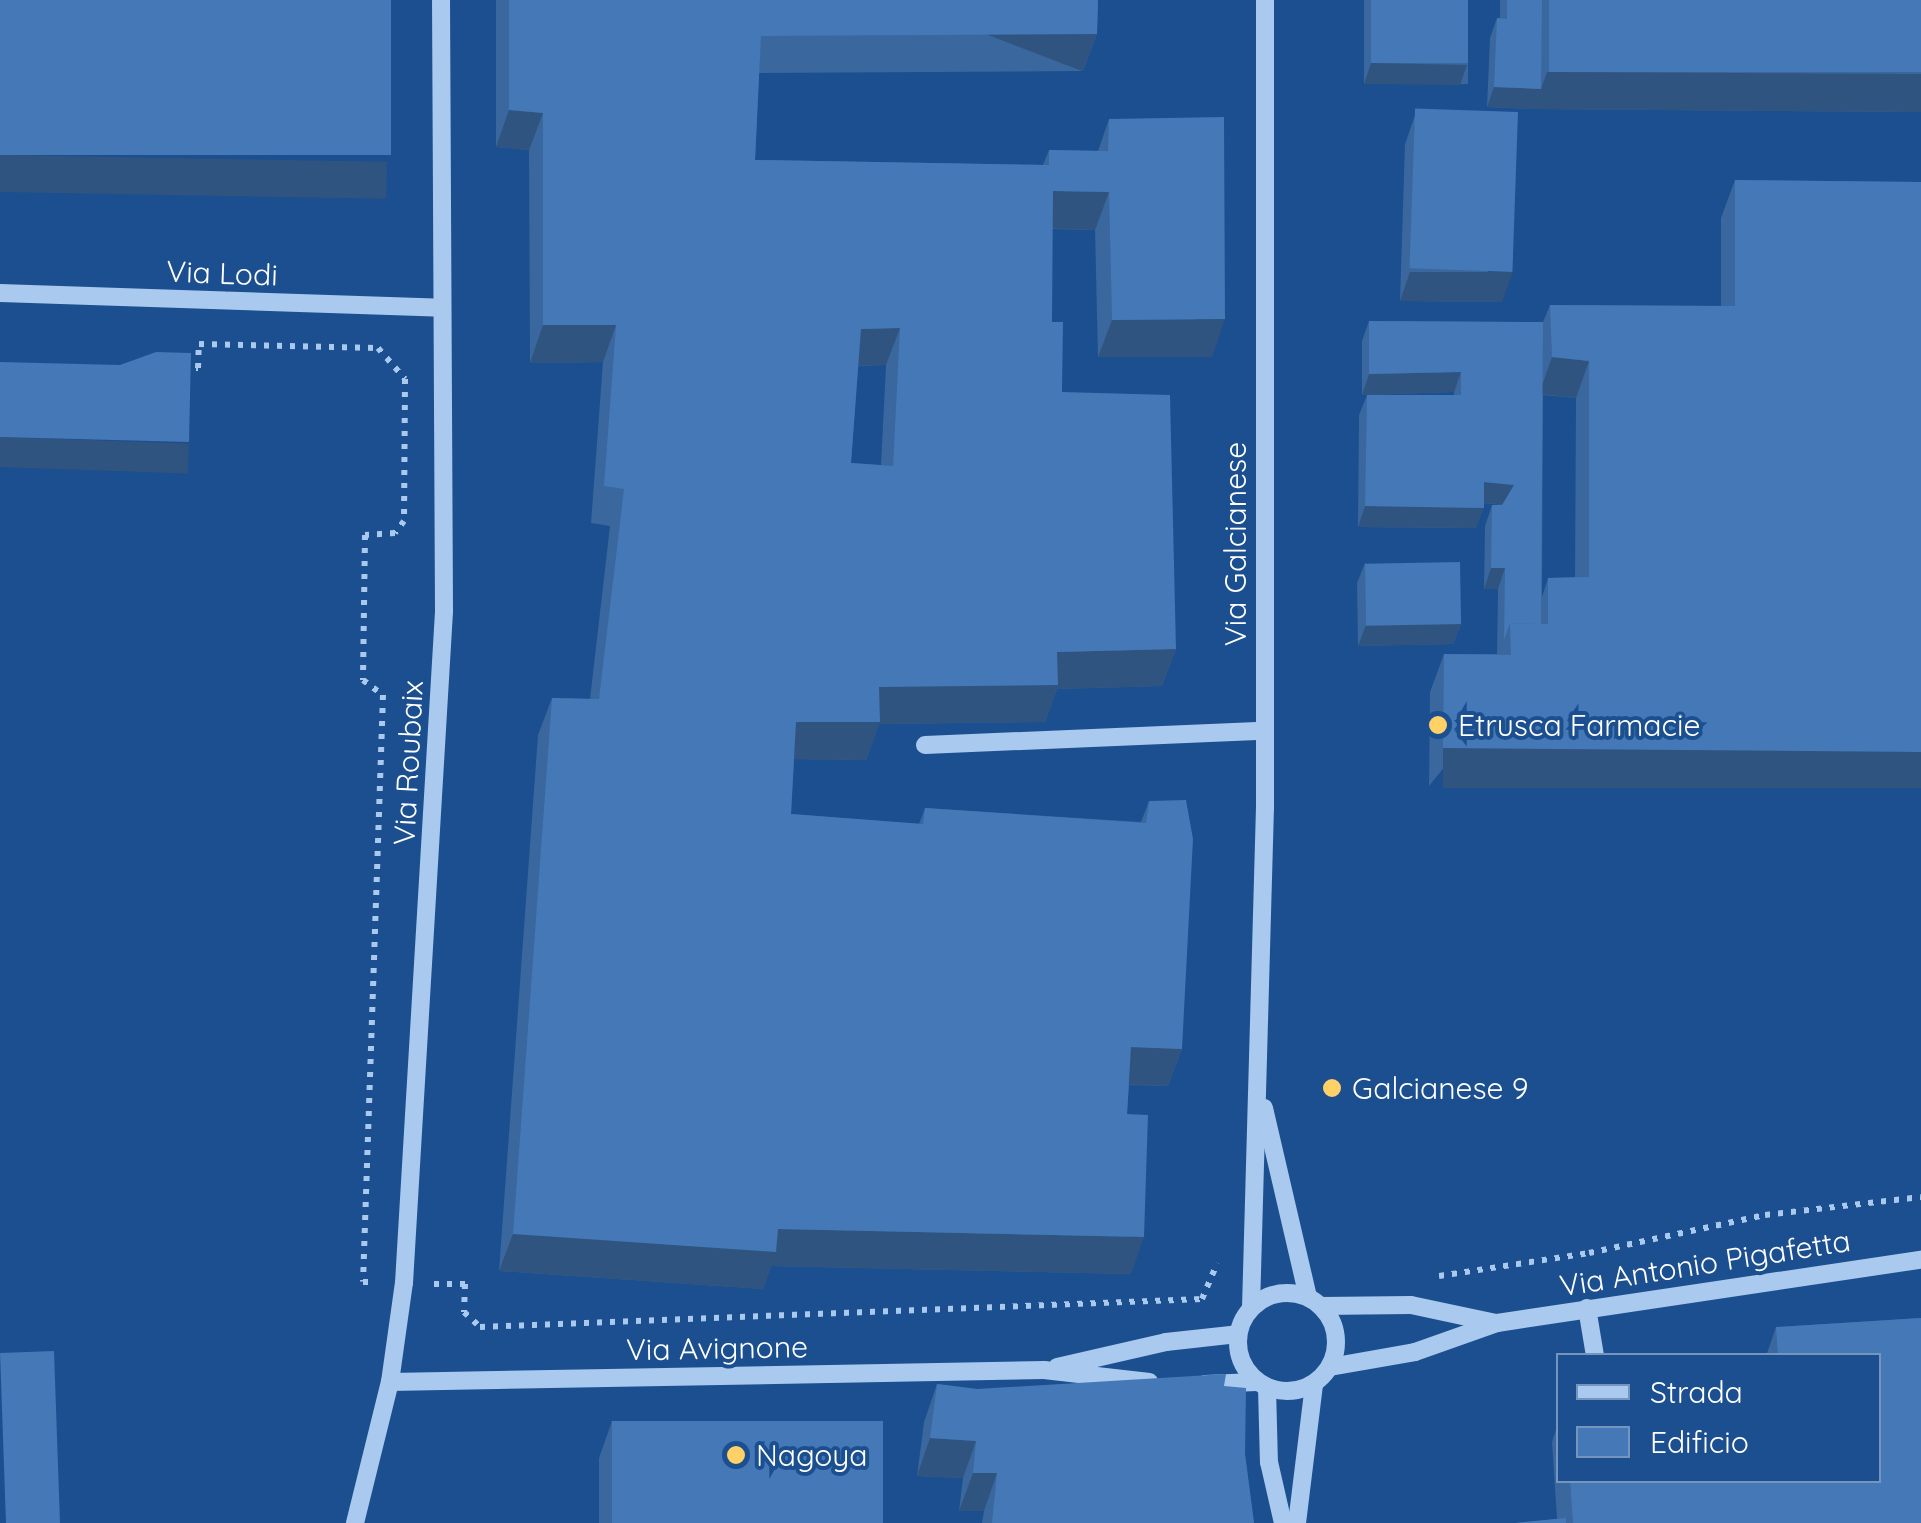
<!DOCTYPE html>
<html>
<head>
<meta charset="utf-8">
<style>
  body { margin:0 }
  #map { position:relative; width:1921px; height:1523px; overflow:hidden; background:#1b4f8f; font-family:Quicksand,sans-serif }
  div>[style] { position:absolute }
  .path>* { height:6px; margin-top:-3px; transform-origin:0; background:repeating-linear-gradient(90deg,#a9c9ee 0 5px,transparent 0 13px) }
  .minor>* { height:18px; margin:-9px; padding:0 9px; transform-origin:9px; border-radius:9px; background:#a9c9ee }
  .minor>.ring { margin:-9px; padding:0; box-sizing:content-box; background:none; border:18px solid #a9c9ee; border-radius:50% }
  .wall>* { inset:0; background:#3a679d; transform-origin:0 0 }
  .shaded-wall>* { inset:0; background:#305480; transform-origin:0 0 }
  .building>* { inset:0; background:#4478b7; transform-origin:0 0 }
  .dots>* { width:28px; height:28px; translate:-50% -50%; box-sizing:border-box; border:5px solid #1b4f8f; border-radius:50% }
  span { translate:-50% -50%; white-space:nowrap; text-align:center; line-height:1.15; -webkit-text-stroke:8px #1b4f8f; paint-order:stroke }
  .street-label { font-size:30px; color:#fff }
  .poi-label { font-size:30px; color:#fff }
  .left { translate:0 -50%; text-align:left }
  .legend { position:absolute; left:1556px; top:1353px; width:325px; height:130px; box-sizing:border-box; background:#1b4f8f; border:2px solid #7695bc; margin:0; padding:12px 18px; list-style:none; font-size:30px; color:#fff }
  .legend li { display:flex; align-items:center; gap:20px; height:50px }
  .legend b { width:50px; border:2px solid #7695bc }
</style>
</head>
<body>
<div id="map">
  <div class="path">
    <i style="left:183px;top:368px;width:15px"></i>
    <i style="left:198px;top:368px;width:24px;rotate:-88deg"></i>
    <i style="left:199px;top:344px;width:179px;rotate:1.3deg"></i>
    <i style="left:378px;top:348px;width:41px;rotate:48.9deg"></i>
    <i style="left:405px;top:379px;width:142px;rotate:90.4deg"></i>
    <i style="left:404px;top:521px;width:15px;rotate:127deg"></i>
    <i style="left:395px;top:533px;width:30px;rotate:176deg"></i>
    <i style="left:365px;top:535px;width:145px;rotate:90.8deg"></i>
    <i style="left:363px;top:680px;width:25px;rotate:37deg"></i>
    <i style="left:383px;top:695px;width:587px;rotate:91.95deg"></i>
    <i style="left:363px;top:1282px;width:9px"></i>
    <i style="left:1439px;top:1276px;width:152px;rotate:-8.7deg"></i>
    <i style="left:1589px;top:1253px;width:180px;rotate:-12.2deg"></i>
    <i style="left:1765px;top:1215px;width:157px;rotate:-6.6deg"></i>
    <i style="left:434px;top:1284px;width:31px"></i>
    <i style="left:465px;top:1284px;width:28px;rotate:92deg"></i>
    <i style="left:464px;top:1312px;width:22px;rotate:43deg"></i>
    <i style="left:480px;top:1327px;width:723px;rotate:-2.22deg"></i>
    <i style="left:1202px;top:1299px;width:39px;rotate:-67deg"></i>
  </div>
  <div class="minor">
    <i style="left:0;top:293px;width:442px;rotate:1.9deg"></i>
    <i style="left:925px;top:745px;width:338px;rotate:-2.4deg"></i>
    <i style="left:1264px;top:1108px;width:194px;rotate:76.9deg"></i>
    <i class="ring" style="left:1238px;top:1293px;width:80px;height:80px"></i>
    <i style="left:1321px;top:1306px;width:90px;rotate:-0.6deg"></i>
    <i style="left:1411px;top:1305px;width:87px;rotate:12deg"></i>
    <i style="left:1251px;top:1308px;width:500px;rotate:-88.4deg"></i>
    <i style="left:1265px;top:808px;width:808px;rotate:-90deg"></i>
    <i style="left:1587px;top:1308px;width:49px;rotate:80.5deg"></i>
    <i style="left:1057px;top:1367px;width:112px;rotate:-12.9deg"></i>
    <i style="left:1166px;top:1342px;width:72px;rotate:-6.3deg"></i>
    <i style="left:1330px;top:1367px;width:86px;rotate:-10deg"></i>
    <i style="left:1415px;top:1352px;width:87px;rotate:-19.5deg"></i>
    <i style="left:1497px;top:1323px;width:429px;rotate:-8.5deg"></i>
    <i style="left:390px;top:1382px;width:654px;rotate:-1.05deg"></i>
    <i style="left:1044px;top:1370px;width:106px;rotate:6.5deg"></i>
    <i style="left:1205px;top:1384px;width:52px;rotate:-2.2deg"></i>
    <i style="left:1267px;top:1388px;width:74px;rotate:88.5deg"></i>
    <i style="left:1269px;top:1462px;width:63px;rotate:77.1deg"></i>
    <i style="left:355px;top:1523px;width:145px;rotate:-76.1deg"></i>
    <i style="left:390px;top:1382px;width:100px;rotate:-82deg"></i>
    <i style="left:404px;top:1283px;width:673px;rotate:-86.59deg"></i>
    <i style="left:444px;top:611px;width:611px;rotate:-90.28deg"></i>
    <i style="left:1297px;top:1523px;width:140px;rotate:-83deg"></i>
  </div>
  <div class="wall">
    <i style="clip-path:polygon(evenodd,496px 0,1098px 0,1097px 34px,1083px 71px,759px 73px,755px 160px,1043px 165px,1049px 150px,1098px 151px,1109px 119px,1212px 357px,1098px 357px,1095px 230px,1052px 229px,1052px 322px,1062px 392px,1176px 649px,1162px 686px,1057px 689px,1045px 722px,879px 724px,866px 760px,794px 759px,791px 814px,919px 824px,925px 808px,1141px 822px,1149px 801px,1182px 1049px,1168px 1086px,1129px 1085px,1127px 1114px,1131px 1274px,771px 1266px,763px 1289px,499px 1271px,538px 735px,552px 698px,590px 699px,610px 526px,591px 523px,603px 362px,530px 363px,529px 150px,496px 147px,496px 0,886px 365px,881px 465px,851px 463px,858px 366px,886px 365px)"></i>
    <i style="left:1364px;top:0;width:104px;height:84px"></i>
    <i style="clip-path:polygon(1500px 0,1921px 0,1921px 112px,1534px 109px,1487px 107px,1490px 38px,1497px 18px,1500px 18px)"></i>
    <i style="clip-path:polygon(1415px 115px,1502px 302px,1400px 301px,1405px 144px)"></i>
    <i style="clip-path:polygon(evenodd,1735px 180px,1921px 182px,1429px 786px,1430px 692px,1444px 654px,1497px 654px,1498px 589px,1484px 589px,1485px 526px,1492px 505px,1503px 505px,1484px 503px,1476px 528px,1358px 527px,1359px 415px,1367px 395px,1454px 395px,1454px 392px,1362px 395px,1362px 341px,1369px 321px,1543px 322px,1550px 305px,1721px 306px,1721px 218px,1735px 180px,1543px 395px,1576px 398px,1575px 577px,1548px 578px,1542px 597px,1543px 395px)"></i>
    <i style="clip-path:polygon(1365px 563px,1461px 624px,1453px 644px,1358px 646px,1357px 583px)"></i>
    <i style="clip-path:polygon(1921px 1318px,1921px 1523px,1515px 1523px,1557px 1519px,1552px 1442px,1558px 1423px,1558px 1480px,1878px 1480px,1878px 1356px,1766px 1356px,1776px 1327px)"></i>
    <i style="clip-path:polygon(937px 1384px,977px 1389px,1224px 1386px,1245px 1454px,1254px 1523px,982px 1523px,984px 1511px,959px 1511px,963px 1478px,917px 1476px,924px 1422px)"></i>
    <i style="clip-path:polygon(612px 1421px,881px 1523px,599px 1523px,599px 1458px)"></i>
  </div>
  <div class="shaded-wall">
    <i style="left:1097px;top:34px;width:40px;height:336px;rotate:111deg"></i>
    <i style="clip-path:polygon(1371px 63px,1467px 65px,1460px 85px,1364px 84px)"></i>
    <i style="clip-path:polygon(1547px 72px,1921px 74px,1921px 112px,1534px 109px,1487px 107px,1494px 87px,1541px 89px)"></i>
    <i style="clip-path:polygon(509px 110px,543px 113px,529px 150px,496px 147px)"></i>
    <i style="left:0;top:155px;width:387px;height:37px;rotate:1deg"></i>
    <i style="clip-path:polygon(1053px 191px,1109px 192px,1095px 230px,1039px 228px)"></i>
    <i style="clip-path:polygon(1410px 272px,1513px 272px,1502px 302px,1400px 301px)"></i>
    <i style="clip-path:polygon(1225px 319px,1212px 357px,1098px 357px,1112px 320px)"></i>
    <i style="clip-path:polygon(543px 325px,616px 325px,603px 362px,530px 363px)"></i>
    <i style="clip-path:polygon(900px 328px,886px 365px,848px 366px,861px 329px)"></i>
    <i style="clip-path:polygon(1552px 357px,1589px 361px,1576px 398px,1539px 394px)"></i>
    <i style="clip-path:polygon(1461px 372px,1454px 392px,1362px 395px,1369px 374px)"></i>
    <i style="left:0;top:437px;width:189px;height:30px;rotate:2deg"></i>
    <i style="clip-path:polygon(1484px 482px,1514px 485px,1506px 505px,1477px 502px)"></i>
    <i style="clip-path:polygon(1365px 506px,1484px 508px,1476px 528px,1358px 527px)"></i>
    <i style="clip-path:polygon(1491px 568px,1505px 568px,1498px 589px,1484px 589px)"></i>
    <i style="clip-path:polygon(1461px 624px,1453px 644px,1358px 646px,1366px 625px)"></i>
    <i style="clip-path:polygon(1176px 649px,1162px 686px,1057px 689px,1045px 722px,879px 724px,866px 760px,782px 759px,796px 722px,879px 687px,1057px 652px)"></i>
    <i style="left:1443px;top:748px;width:478px;height:40px"></i>
    <i style="clip-path:polygon(1131px 1047px,1182px 1049px,1168px 1086px,1117px 1084px)"></i>
    <i style="clip-path:polygon(778px 1229px,1144px 1237px,1131px 1274px,771px 1266px,763px 1289px,499px 1271px,513px 1234px)"></i>
    <i style="clip-path:polygon(930px 1438px,976px 1441px,963px 1478px,917px 1476px)"></i>
    <i style="clip-path:polygon(973px 1473px,997px 1473px,984px 1511px,959px 1511px)"></i>
  </div>
  <div class="building">
    <i style="left:0;top:0;width:391px;height:155px"></i>
    <i style="clip-path:polygon(evenodd,509px 0,1098px 0,1097px 34px,761px 36px,755px 160px,1049px 165px,1049px 150px,1108px 151px,1109px 119px,1224px 117px,1225px 319px,1112px 320px,1109px 192px,1053px 191px,1052px 322px,1063px 322px,1062px 392px,1170px 395px,1176px 649px,1057px 652px,1058px 685px,879px 687px,880px 722px,796px 722px,791px 814px,923px 824px,925px 808px,1146px 823px,1149px 801px,1186px 800px,1193px 839px,1182px 1049px,1131px 1047px,1127px 1114px,1148px 1115px,1144px 1237px,778px 1229px,776px 1252px,513px 1234px,552px 698px,599px 699px,624px 489px,604px 486px,616px 325px,543px 325px,543px 113px,509px 110px,509px 0,900px 328px,893px 466px,851px 463px,861px 329px,900px 328px)"></i>
    <i style="left:1371px;top:0;width:97px;height:63px"></i>
    <i style="clip-path:polygon(1507px 0,1542px 0,1541px 89px,1494px 87px,1497px 18px,1507px 19px)"></i>
    <i style="left:1549px;top:0;width:372px;height:72px"></i>
    <i style="left:1518px;top:112px;width:160px;height:103px;rotate:92deg"></i>
    <i style="clip-path:polygon(1735px 180px,1921px 182px,1921px 752px,1443px 748px,1444px 654px,1511px 655px,1510px 623px,1548px 624px,1548px 578px,1589px 577px,1589px 361px,1552px 357px,1550px 305px,1735px 306px)"></i>
    <i style="clip-path:polygon(1369px 321px,1543px 322px,1541px 624px,1510px 623px,1504px 640px,1505px 568px,1491px 568px,1492px 505px,1502px 505px,1514px 485px,1484px 482px,1484px 508px,1365px 506px,1367px 395px,1461px 395px,1461px 372px,1369px 374px)"></i>
    <i style="clip-path:polygon(156px 352px,191px 353px,189px 442px,0 437px,0 362px,120px 365px)"></i>
    <i style="left:1460px;top:562px;width:62px;height:95px;rotate:89deg"></i>
    <i style="clip-path:polygon(1921px 1318px,1921px 1523px,1573px 1523px,1570px 1480px,1878px 1480px,1878px 1356px,1778px 1356px,1776px 1327px)"></i>
    <i style="left:54px;top:1351px;width:172px;height:54px;rotate:88deg"></i>
    <i style="clip-path:polygon(1226px 1374px,1224px 1386px,1246px 1388px,1245px 1454px,1254px 1523px,992px 1523px,997px 1473px,973px 1473px,976px 1441px,930px 1438px,937px 1384px,977px 1389px)"></i>
    <i style="left:612px;top:1421px;width:271px;height:102px"></i>
    <i style="clip-path:polygon(1566px 1518px,1566px 1523px,1515px 1523px)"></i>
  </div>
  <div class="dots">
    <i style="left:1438px;top:725px;background:#ffd166"></i>
    <i style="left:1332px;top:1088px;background:#ffd166"></i>
    <i style="left:736px;top:1455px;background:#ffd166"></i>
  </div>
  <div class="street-label">
    <span style="left:222px;top:273px;rotate:2deg">Via Lodi</span>
    <span style="left:1235px;top:544px;rotate:-90deg">Via Galcianese</span>
    <span style="left:408px;top:763px;rotate:-87deg">Via Roubaix</span>
    <span style="left:1705px;top:1263px;rotate:-9deg">Via Antonio Pigafetta</span>
    <span style="left:717px;top:1348px;rotate:-1deg">Via Avignone</span>
  </div>
  <div class="poi-label">
    <span class="left" style="left:1458px;top:725px">Etrusca Farmacie</span>
    <span class="left" style="left:1352px;top:1088px">Galcianese 9</span>
    <span class="left" style="left:756px;top:1455px">Nagoya</span>
  </div>
  <ul class="legend">
  <li><b style="height:12px;background:#a9c9ee"></b>Strada</li>
  <li><b style="height:28px;background:#4478b7"></b>Edificio</li>
  </ul>
</div>
</body>
</html>
